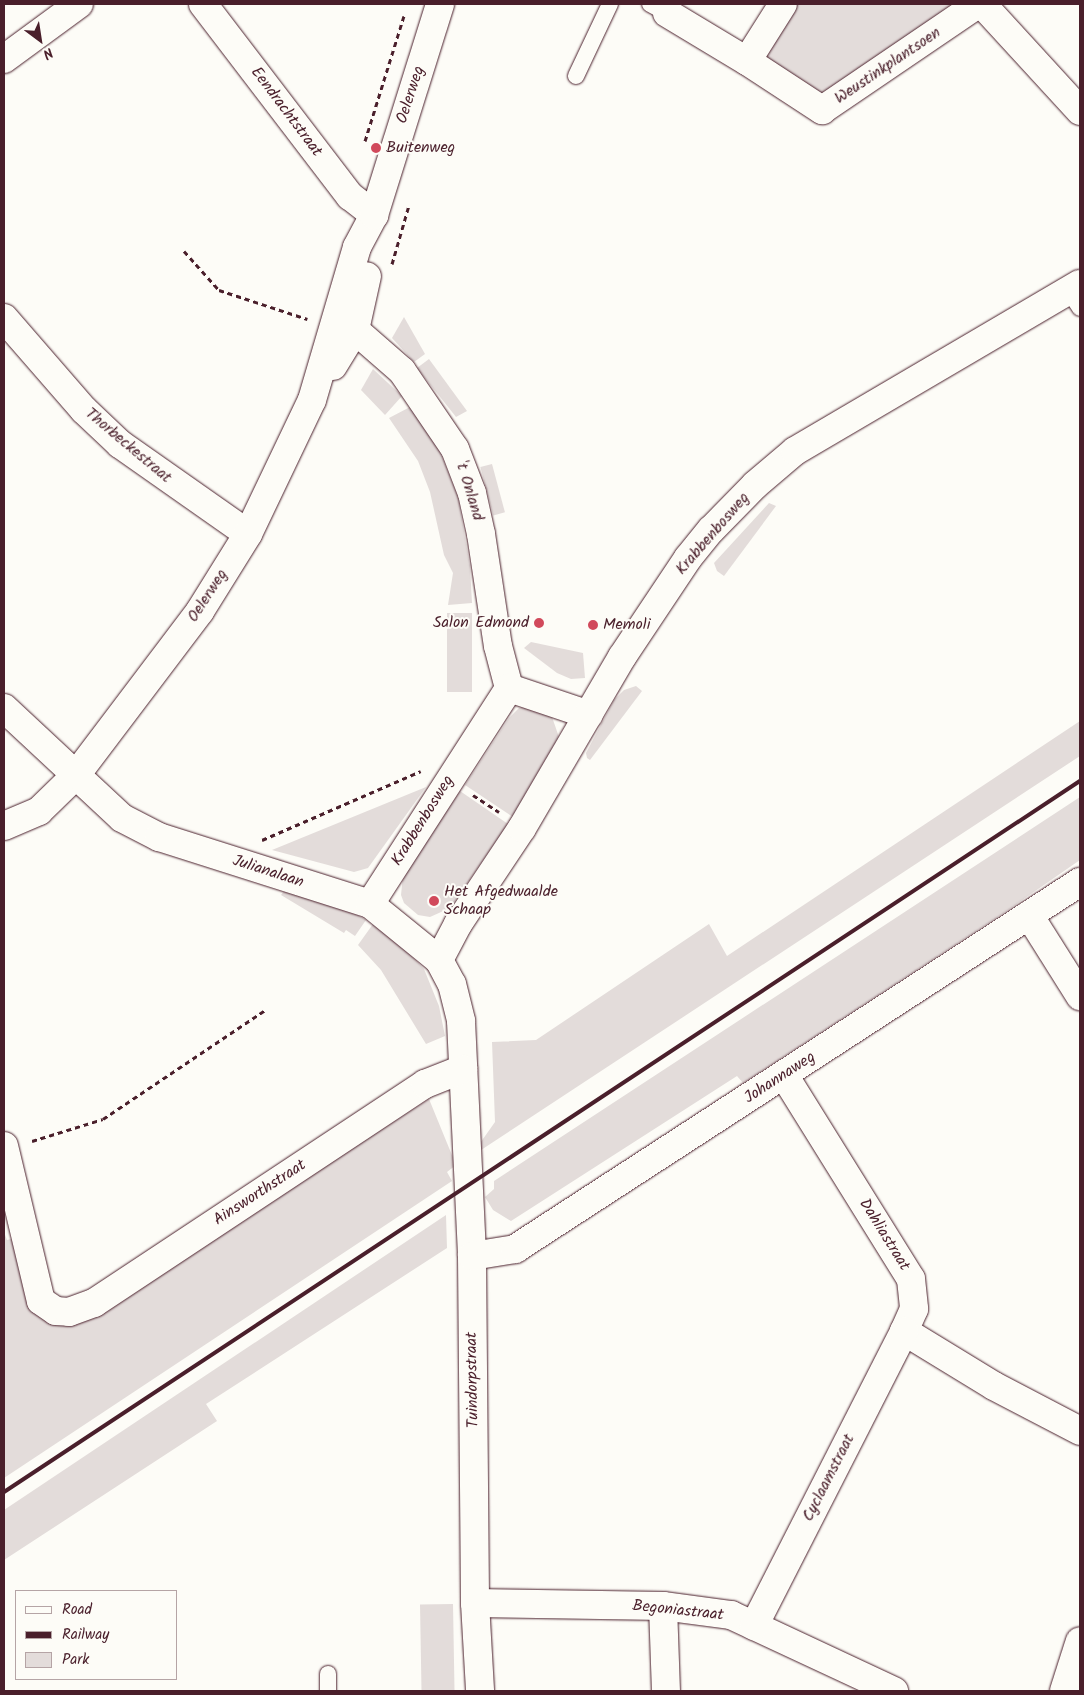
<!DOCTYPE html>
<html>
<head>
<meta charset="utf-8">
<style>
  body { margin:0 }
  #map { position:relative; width:1084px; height:1695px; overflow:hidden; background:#fdfcf7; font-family:Kalam,sans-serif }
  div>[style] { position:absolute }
  .green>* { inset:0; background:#e3dcda; transform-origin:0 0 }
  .path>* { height:3px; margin-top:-1.5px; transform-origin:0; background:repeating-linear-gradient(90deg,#4a1f2b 0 5px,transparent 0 9px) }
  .roads { filter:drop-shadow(0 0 1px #4a1f2b) drop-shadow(0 0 1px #4a1f2b) }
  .lane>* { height:16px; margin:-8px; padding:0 8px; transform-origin:8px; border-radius:8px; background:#fdfcf7 }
  .street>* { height:28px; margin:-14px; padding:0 14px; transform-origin:14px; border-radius:14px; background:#fdfcf7 }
  .secondary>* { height:28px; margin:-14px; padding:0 14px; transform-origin:14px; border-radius:14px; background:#fdfcf7 }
  .rail>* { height:4px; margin:-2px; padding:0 2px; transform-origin:2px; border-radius:2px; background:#4a1f2b }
  .dots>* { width:14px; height:14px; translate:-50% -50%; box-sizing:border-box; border:2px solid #fdfcf7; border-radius:50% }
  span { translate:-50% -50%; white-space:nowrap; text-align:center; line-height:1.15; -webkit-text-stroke:4px #fdfcf7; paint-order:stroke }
  .street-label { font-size:16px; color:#4a1f2b }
  .poi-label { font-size:16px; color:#4a1f2b }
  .left { translate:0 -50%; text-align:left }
  .right { translate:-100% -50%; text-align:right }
  .frame { position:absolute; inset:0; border:5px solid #4a1f2b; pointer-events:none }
  .legend { position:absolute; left:15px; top:1590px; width:162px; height:90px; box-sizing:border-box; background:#fdfcf7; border:1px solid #b5a4a5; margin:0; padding:6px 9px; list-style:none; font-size:15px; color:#4a1f2b }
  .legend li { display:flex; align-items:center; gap:10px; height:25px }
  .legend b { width:25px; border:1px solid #b5a4a5 }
  .north { position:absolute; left:15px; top:15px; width:50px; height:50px; -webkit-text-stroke:4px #fdfcf7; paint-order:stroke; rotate:149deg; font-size:14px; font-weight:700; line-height:20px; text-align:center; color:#4a1f2b }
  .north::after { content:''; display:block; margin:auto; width:18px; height:22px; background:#4a1f2b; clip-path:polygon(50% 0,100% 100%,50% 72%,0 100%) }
</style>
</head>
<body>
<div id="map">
  <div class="green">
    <i style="clip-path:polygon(796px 4px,954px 4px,827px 95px,812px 95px,766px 59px,768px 49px)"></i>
    <i style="clip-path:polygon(404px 317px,425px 354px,414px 362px,392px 338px)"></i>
    <i style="clip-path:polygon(429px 359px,467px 411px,456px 417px,417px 368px)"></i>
    <i style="clip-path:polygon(373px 369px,402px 396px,385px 415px,361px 390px)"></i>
    <i style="clip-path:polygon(410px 407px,439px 449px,458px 497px,470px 566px,472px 603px,448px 605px,453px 573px,444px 555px,430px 492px,418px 461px,389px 418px)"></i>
    <i style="left:492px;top:464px;width:50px;height:12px;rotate:75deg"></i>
    <i style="clip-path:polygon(769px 503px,776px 506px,724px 576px,717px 571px,714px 563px)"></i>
    <i style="left:447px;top:613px;width:25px;height:79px"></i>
    <i style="clip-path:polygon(531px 642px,583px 653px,585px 678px,571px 679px,557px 673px,524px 648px)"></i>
    <i style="clip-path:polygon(636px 686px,642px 691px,590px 760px,587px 758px,586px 753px,614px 700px,624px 690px)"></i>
    <i style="clip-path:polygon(528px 706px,552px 717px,560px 740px,513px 817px,465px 785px,509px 718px,519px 708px)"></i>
    <i style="clip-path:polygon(1080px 721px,1080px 756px,478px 1152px,478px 1146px,495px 1122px,492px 1042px,536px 1040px,709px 924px,727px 956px)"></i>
    <i style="clip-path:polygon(426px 787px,368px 868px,354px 872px,272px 850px)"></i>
    <i style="clip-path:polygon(460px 791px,508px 824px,450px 908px,430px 917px,418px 915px,404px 903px,401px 895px,403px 876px)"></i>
    <i style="clip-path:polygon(1080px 797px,1080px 860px,1002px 914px,743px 1083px,737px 1076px,511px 1221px,493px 1210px,485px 1197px,494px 1189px,494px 1181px)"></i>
    <i style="clip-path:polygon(285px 890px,351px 911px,366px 920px,355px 936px,346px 930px,344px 933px,281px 895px)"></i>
    <i style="clip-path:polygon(373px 924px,399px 943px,424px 969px,439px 1006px,445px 1036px,426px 1044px,381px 970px,358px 945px)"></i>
    <i style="clip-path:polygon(429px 1099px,456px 1165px,447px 1172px,452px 1181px,4px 1478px,4px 1232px,7px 1240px,16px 1238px,28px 1293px,109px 1305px)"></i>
    <i style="clip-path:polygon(446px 1215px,447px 1248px,206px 1404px,217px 1421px,4px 1560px,4px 1510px)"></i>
    <i style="left:453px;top:1604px;width:87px;height:33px;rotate:89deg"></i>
  </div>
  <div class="path">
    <i style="left:365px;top:141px;width:131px;rotate:-72.7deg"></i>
    <i style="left:184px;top:251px;width:52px;rotate:48.1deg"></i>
    <i style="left:219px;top:290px;width:93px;rotate:18.2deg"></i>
    <i style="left:392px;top:264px;width:61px;rotate:-73.9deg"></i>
    <i style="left:473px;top:795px;width:31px;rotate:33deg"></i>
    <i style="left:262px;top:840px;width:173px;rotate:-23.5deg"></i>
    <i style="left:32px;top:1141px;width:74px;rotate:-17.2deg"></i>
    <i style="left:103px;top:1119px;width:195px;rotate:-33.9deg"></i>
  </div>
  <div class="roads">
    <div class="lane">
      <i style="left:650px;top:4px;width:19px;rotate:28deg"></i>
      <i style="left:576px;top:76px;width:80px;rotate:-64.7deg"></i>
      <i style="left:1069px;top:291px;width:20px;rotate:57deg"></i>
      <i style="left:328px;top:1674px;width:17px;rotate:90deg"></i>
    </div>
    <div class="street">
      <i style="left:203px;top:4px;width:242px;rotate:52.6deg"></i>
      <i style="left:350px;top:196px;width:31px;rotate:38deg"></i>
      <i style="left:982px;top:4px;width:145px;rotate:47.5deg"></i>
      <i style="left:667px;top:13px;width:93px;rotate:31deg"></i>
      <i style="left:747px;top:61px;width:67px;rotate:-57.7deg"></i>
      <i style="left:4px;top:59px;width:93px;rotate:-36.3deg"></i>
      <i style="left:747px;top:61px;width:90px;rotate:33.2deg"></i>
      <i style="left:822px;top:110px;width:189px;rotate:-34.2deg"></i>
      <i style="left:4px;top:318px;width:122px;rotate:49deg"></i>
      <i style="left:84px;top:410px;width:50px;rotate:43.4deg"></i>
      <i style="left:120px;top:444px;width:156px;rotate:35.1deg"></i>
      <i style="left:355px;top:330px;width:62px;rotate:41.1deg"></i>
      <i style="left:402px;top:371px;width:94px;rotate:55.8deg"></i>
      <i style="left:455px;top:449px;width:47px;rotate:68.9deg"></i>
      <i style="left:472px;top:493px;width:42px;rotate:77.6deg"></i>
      <i style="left:481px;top:534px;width:113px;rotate:81.4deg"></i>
      <i style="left:498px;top:646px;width:43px;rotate:75.3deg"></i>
      <i style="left:509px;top:688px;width:84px;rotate:18.6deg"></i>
      <i style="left:4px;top:708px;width:161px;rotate:43deg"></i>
      <i style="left:122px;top:818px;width:42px;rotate:27.2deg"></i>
      <i style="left:159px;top:837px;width:221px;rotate:17.6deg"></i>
      <i style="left:370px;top:904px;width:89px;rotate:39.1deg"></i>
      <i style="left:439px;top:960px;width:27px;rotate:62deg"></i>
      <i style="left:452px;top:984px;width:38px;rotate:76deg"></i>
      <i style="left:461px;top:1021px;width:235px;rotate:87.3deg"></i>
      <i style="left:472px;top:1256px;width:347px;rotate:89.5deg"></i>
      <i style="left:475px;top:1603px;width:88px;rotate:86.7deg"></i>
      <i style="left:370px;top:904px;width:257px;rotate:-57.2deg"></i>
      <i style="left:1029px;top:915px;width:96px;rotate:57.8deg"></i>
      <i style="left:439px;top:960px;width:41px;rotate:-62.2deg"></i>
      <i style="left:458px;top:924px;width:115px;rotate:-56.3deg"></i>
      <i style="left:522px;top:828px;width:198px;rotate:-59.7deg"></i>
      <i style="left:622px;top:657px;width:119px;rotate:-56.3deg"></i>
      <i style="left:688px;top:558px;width:36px;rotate:-51deg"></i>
      <i style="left:711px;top:530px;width:63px;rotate:-45.6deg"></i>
      <i style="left:755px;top:485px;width:52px;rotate:-40.4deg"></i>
      <i style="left:795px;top:451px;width:330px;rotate:-30.4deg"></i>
      <i style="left:784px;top:1075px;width:240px;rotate:58.1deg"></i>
      <i style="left:911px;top:1279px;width:30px;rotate:84deg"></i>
      <i style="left:914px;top:1309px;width:24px;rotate:114deg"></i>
      <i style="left:904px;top:1331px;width:105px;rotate:31.4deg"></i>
      <i style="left:994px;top:1386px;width:97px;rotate:27.6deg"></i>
      <i style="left:4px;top:1146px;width:159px;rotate:76.6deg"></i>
      <i style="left:41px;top:1301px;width:18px;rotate:34deg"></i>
      <i style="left:56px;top:1311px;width:13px;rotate:4deg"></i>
      <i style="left:69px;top:1312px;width:27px;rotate:-20deg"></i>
      <i style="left:94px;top:1303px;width:397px;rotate:-33.5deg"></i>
      <i style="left:425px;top:1084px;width:41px;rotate:-21.5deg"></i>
      <i style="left:472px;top:1256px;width:44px;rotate:-9.2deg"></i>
      <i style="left:515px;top:1249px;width:674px;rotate:-33.01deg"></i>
      <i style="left:475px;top:1603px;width:188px;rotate:0.9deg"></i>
      <i style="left:663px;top:1606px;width:69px;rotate:7.5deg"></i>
      <i style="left:731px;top:1615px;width:180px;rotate:25deg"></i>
      <i style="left:663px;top:1606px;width:85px;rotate:88deg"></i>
      <i style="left:754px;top:1626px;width:331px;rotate:-63deg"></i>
      <i style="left:1064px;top:1691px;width:52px;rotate:-72.3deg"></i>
    </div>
    <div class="secondary">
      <i style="left:333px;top:366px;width:42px;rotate:-58.6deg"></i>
      <i style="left:355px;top:330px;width:55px;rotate:-77.5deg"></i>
      <i style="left:4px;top:826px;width:38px;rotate:-23deg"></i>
      <i style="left:39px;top:811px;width:52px;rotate:-44.2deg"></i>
      <i style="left:76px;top:775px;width:206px;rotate:-52.9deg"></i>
      <i style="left:200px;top:611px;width:91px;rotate:-58.1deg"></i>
      <i style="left:248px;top:534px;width:148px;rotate:-64.5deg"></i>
      <i style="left:312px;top:400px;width:159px;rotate:-73.6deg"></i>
      <i style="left:357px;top:247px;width:36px;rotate:-62deg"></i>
      <i style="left:374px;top:215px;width:221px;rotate:-72.6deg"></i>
    </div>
  </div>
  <div class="rail">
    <i style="left:4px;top:1492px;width:1290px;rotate:-33.46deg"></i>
  </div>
  <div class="dots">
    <i style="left:376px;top:148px;background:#d1495b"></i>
    <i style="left:539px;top:623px;background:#d1495b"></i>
    <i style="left:593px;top:625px;background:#d1495b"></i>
    <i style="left:434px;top:901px;background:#d1495b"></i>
  </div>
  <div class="street-label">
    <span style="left:888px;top:66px;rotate:-34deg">Weustinkplantsoen</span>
    <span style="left:411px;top:95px;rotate:-72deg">Oelerweg</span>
    <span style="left:286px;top:112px;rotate:53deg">Eendrachtstraat</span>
    <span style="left:128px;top:446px;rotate:40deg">Thorbeckestraat</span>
    <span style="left:469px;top:491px;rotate:73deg">'t Onland</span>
    <span style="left:713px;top:534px;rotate:-49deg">Krabbenbosweg</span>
    <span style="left:208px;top:596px;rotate:-57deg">Oelerweg</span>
    <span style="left:423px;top:821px;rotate:-58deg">Krabbenbosweg</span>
    <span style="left:268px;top:872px;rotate:18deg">Julianalaan</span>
    <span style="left:780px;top:1078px;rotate:-33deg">Johannaweg</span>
    <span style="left:260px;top:1193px;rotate:-33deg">Ainsworthstraat</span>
    <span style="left:884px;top:1235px;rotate:58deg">Dahliastraat</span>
    <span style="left:473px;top:1380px;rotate:-91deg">Tuindorpstraat</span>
    <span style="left:829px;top:1478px;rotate:-63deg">Cyclaamstraat</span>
    <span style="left:678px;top:1611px;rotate:6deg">Begoniastraat</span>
  </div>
  <div class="poi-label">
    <span class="left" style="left:386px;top:148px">Buitenweg</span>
    <span class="right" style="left:529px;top:623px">Salon Edmond</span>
    <span class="left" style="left:603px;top:625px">Memoli</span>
    <span class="left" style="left:444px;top:901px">Het Afgedwaalde<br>Schaap</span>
  </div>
  <div class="frame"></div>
  <ul class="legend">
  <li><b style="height:6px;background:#fdfcf7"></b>Road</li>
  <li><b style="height:6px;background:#4a1f2b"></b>Railway</li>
  <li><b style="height:14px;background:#e3dcda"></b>Park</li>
  </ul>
  <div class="north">N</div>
</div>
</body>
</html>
